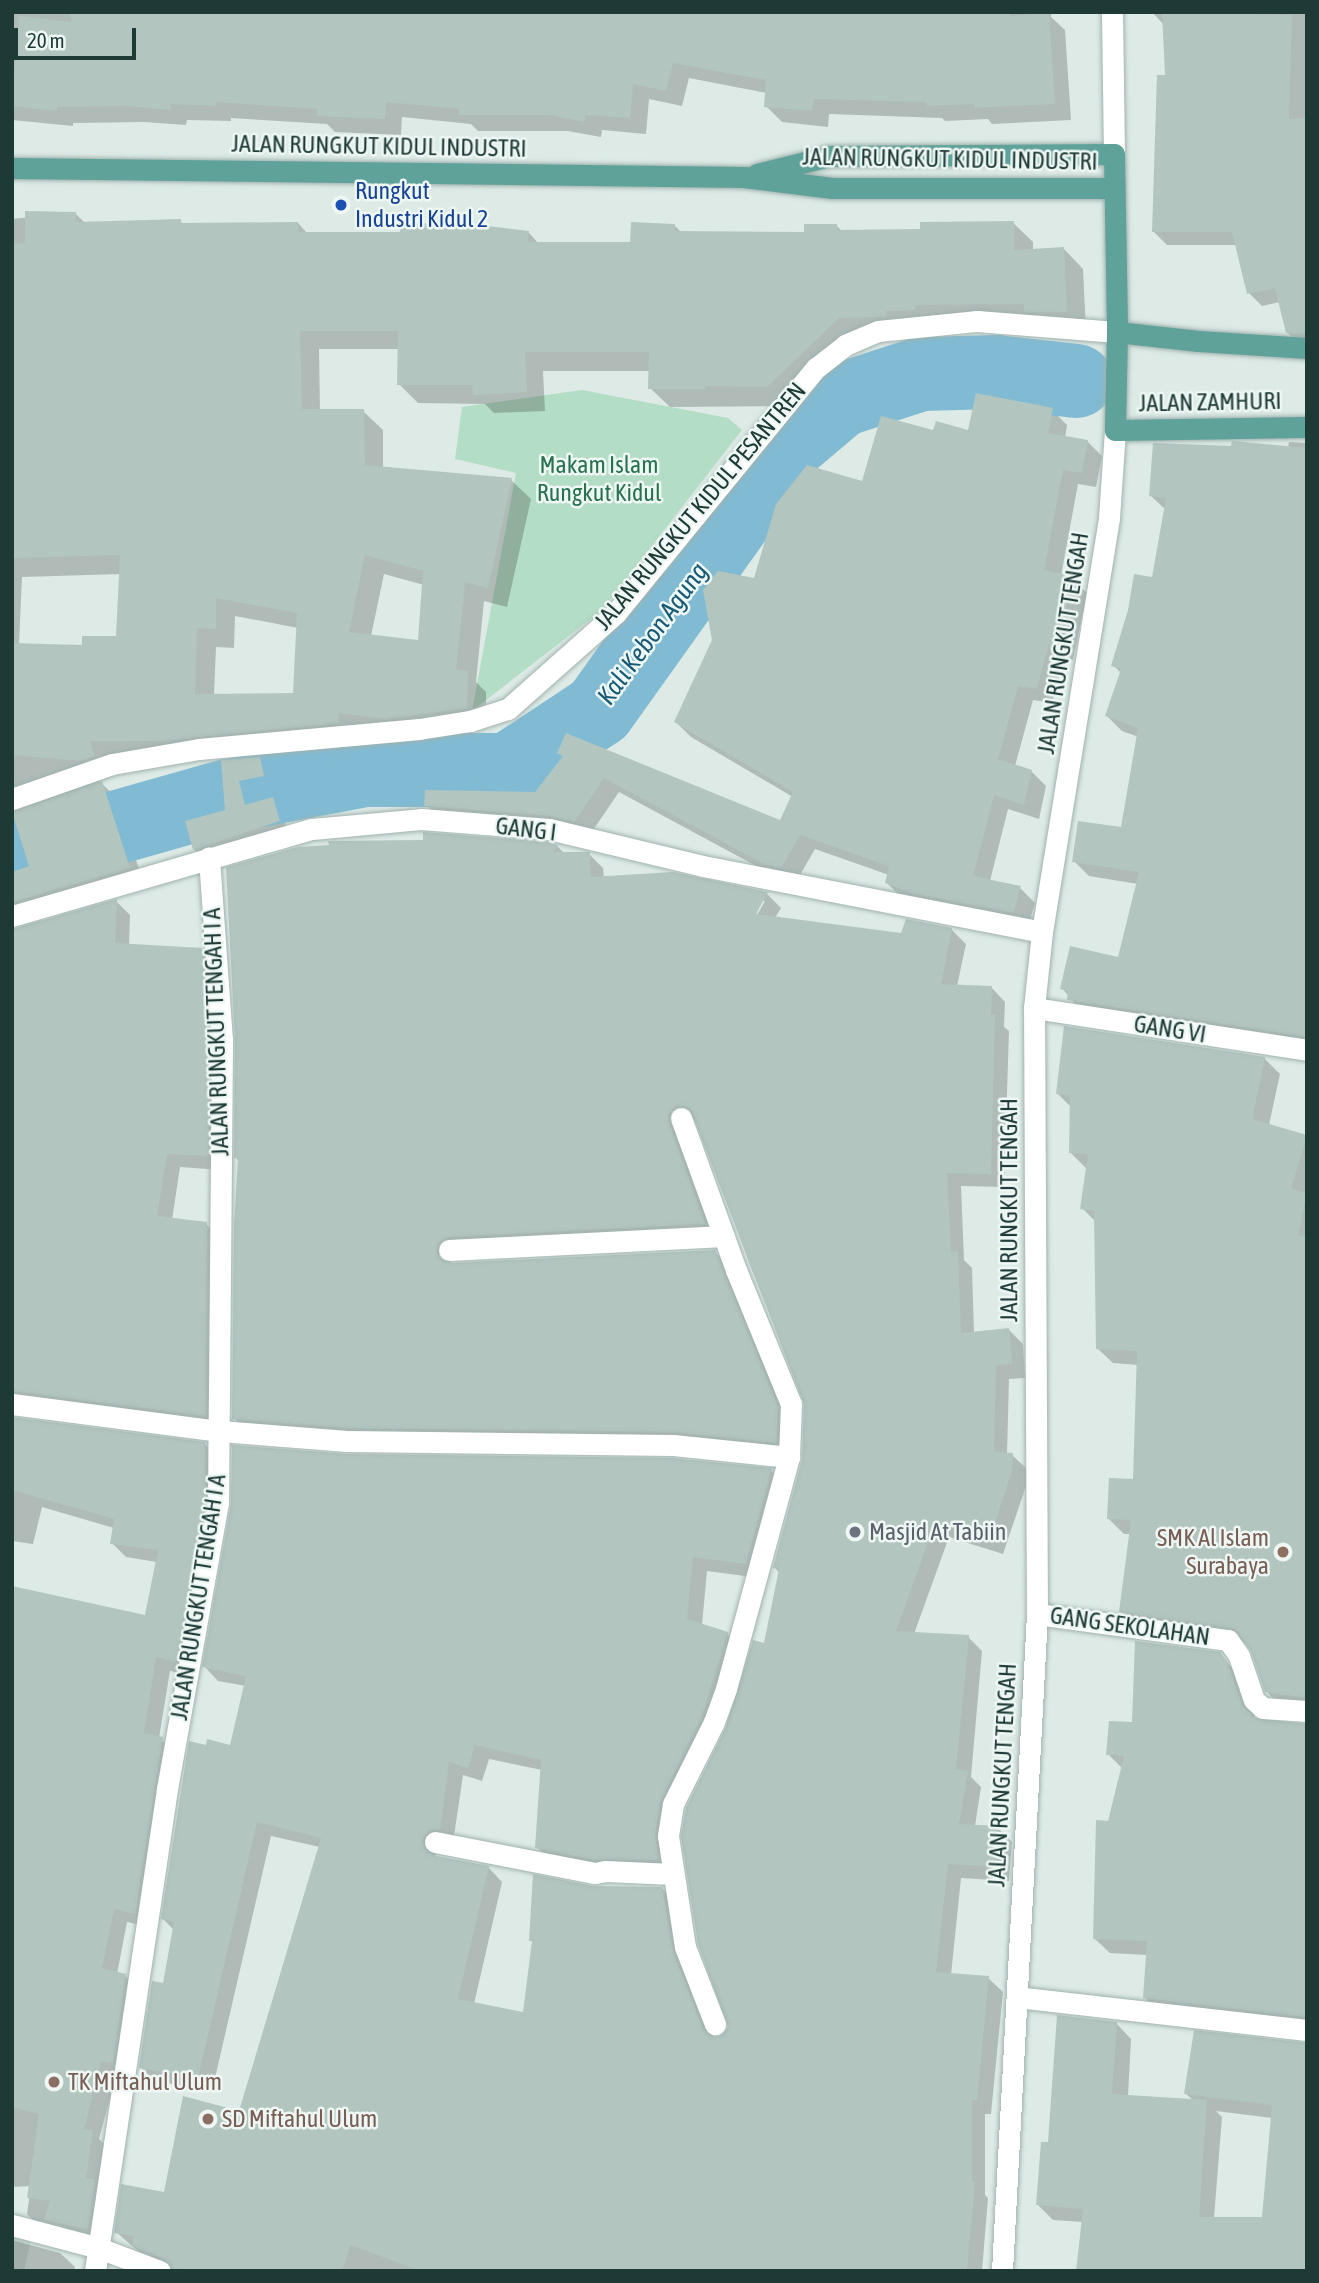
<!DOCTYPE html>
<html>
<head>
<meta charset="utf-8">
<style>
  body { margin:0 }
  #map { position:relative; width:1319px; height:2283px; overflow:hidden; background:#ddeae6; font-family:"Asap Condensed",sans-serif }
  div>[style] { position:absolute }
  .built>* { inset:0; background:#cbdad5 }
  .green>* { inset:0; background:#b4ddc5 }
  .shadow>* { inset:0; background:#0003 }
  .river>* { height:74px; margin:-37px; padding:0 37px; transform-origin:37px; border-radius:37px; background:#81bbd3 }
  .building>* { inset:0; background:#b2c5bf }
  .roads { filter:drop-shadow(0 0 2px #a0b2ae) drop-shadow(0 0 2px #a0b2ae) }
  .street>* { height:21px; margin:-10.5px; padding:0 10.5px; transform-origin:10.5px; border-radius:10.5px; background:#fff }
  .secondary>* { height:21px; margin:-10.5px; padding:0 10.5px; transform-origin:10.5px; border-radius:10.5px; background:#fff }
  .primary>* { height:21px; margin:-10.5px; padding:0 10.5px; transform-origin:10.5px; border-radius:10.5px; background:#5fa29a }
  .dots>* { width:19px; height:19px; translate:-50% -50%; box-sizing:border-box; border:4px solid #eef7f3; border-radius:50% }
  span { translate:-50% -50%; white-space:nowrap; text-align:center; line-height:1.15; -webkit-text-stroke:5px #eef7f3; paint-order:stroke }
  .street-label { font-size:24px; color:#1e3a36 }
  .transit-label { font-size:24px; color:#164399 }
  .left { translate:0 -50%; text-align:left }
  .park-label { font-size:24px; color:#27734f }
  .worship-label { font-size:24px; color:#5b616d }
  .education-label { font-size:24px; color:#785e54 }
  .right { translate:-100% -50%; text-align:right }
  .water-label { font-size:26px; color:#165a78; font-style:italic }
  .frame { position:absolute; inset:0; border:14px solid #1e3a36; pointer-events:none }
  .scale { position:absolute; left:14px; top:28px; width:122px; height:32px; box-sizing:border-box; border:4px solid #1e3a36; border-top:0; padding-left:9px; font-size:21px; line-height:24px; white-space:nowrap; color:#1e3a36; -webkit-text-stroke:5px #eef7f3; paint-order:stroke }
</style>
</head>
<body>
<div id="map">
  <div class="built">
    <i style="clip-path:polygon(12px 2235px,31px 2239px,24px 2271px,12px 2271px)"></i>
  </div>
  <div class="green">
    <i style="clip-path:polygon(582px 390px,728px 418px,742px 430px,601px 611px,472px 711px,516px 473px,455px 459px,462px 407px)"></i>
  </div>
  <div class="shadow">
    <i style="clip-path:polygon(12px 12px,1051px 12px,1051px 17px,1065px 30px,1071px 120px,992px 124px,988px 119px,945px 121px,942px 118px,829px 114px,828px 127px,782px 122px,766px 106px,767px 93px,689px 78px,682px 106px,649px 99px,646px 134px,602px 130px,601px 137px,568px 131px,478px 131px,471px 124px,402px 117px,401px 135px,335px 132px,327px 124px,231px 118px,231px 121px,187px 120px,186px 125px,144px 122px,73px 123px,73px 126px,12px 120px)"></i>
    <i style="clip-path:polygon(1152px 12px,1307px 12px,1307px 346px,1301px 346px,1288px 333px,1280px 302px,1262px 306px,1249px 293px,1237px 245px,1167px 245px,1154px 232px,1167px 77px,1164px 25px)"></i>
    <i style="clip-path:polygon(evenodd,75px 213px,85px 223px,180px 221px,184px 225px,298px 223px,308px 234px,529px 233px,539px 244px,632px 244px,674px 225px,682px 233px,806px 234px,836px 225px,843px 232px,922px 231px,1013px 223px,1033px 242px,1033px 250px,1064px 249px,1083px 269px,1086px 331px,1037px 323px,858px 337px,786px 406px,670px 407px,650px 388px,650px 371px,543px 371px,545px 411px,494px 413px,485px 404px,418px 403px,399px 384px,399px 349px,319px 349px,320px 411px,363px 411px,383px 430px,383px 468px,511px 480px,531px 499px,507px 607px,484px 601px,476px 682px,486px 692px,486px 727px,405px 738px,108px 759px,113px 776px,99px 781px,116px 797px,143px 882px,23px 917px,13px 927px,13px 930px,116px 901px,130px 915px,129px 945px,202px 950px,216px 964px,221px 1170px,180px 1167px,172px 1220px,206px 1224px,221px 1238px,219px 1429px,16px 1409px,12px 1418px,12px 873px,31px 867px,12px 812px,12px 219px,75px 213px,121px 574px,118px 638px,84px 647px,19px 645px,22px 577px,121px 574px,75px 213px,384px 574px,424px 585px,419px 642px,371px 636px,384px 574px,75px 213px,235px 616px,298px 628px,294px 695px,214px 695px,216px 647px,234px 648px,235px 616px)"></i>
    <i style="clip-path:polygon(1052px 410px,1067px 425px,1065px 438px,1087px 441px,1102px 456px,1096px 487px,1078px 484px,1061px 576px,1072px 578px,1087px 593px,1073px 660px,1064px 658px,1052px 703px,1033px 700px,1015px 766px,1031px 771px,1046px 786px,1039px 819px,1008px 809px,990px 881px,1020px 888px,1035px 903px,1028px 927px,902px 898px,887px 883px,889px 875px,815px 849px,796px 882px,780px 879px,619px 792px,589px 836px,441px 820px,426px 805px,536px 794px,564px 758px,559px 753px,781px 822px,793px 797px,691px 737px,676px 722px,756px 580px,863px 483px,935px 432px,970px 432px)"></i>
    <i style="clip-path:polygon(1289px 442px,1307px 443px,1307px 1051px,1084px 1015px,1062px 988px,1119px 960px,1138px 884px,1089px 876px,1074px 861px,1122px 829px,1139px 737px,1122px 731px,1107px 716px,1121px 673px,1113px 665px,1154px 579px,1166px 510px,1151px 496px,1288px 448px)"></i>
    <i style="clip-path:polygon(260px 758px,268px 766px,271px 784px,246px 788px,250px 805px,272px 799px,280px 807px,287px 829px,202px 857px,194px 849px,227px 811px,223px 762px)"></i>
    <i style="clip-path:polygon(evenodd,547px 844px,557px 846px,565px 854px,589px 854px,603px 868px,604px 878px,767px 894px,781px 908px,775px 918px,902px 935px,951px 929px,966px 944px,957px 986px,991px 987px,1005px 1002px,1004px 1027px,1009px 1031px,1004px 1187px,961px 1186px,964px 1260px,972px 1268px,974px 1333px,1009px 1330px,1023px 1344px,1025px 1378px,1009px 1379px,1007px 1455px,1012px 1455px,1027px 1469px,1026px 1486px,1003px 1554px,949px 1537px,914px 1634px,968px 1637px,982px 1651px,971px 1777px,981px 1787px,975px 1826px,998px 1828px,1012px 1842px,1009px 1881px,961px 1878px,951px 1975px,988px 1978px,1003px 1992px,991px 2114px,985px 2114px,985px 2195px,988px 2198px,982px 2271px,174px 2271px,148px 2260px,116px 2232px,166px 2194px,240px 2113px,320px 1847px,271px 1836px,212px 2091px,155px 2081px,140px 2067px,165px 1986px,174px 1930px,163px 1919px,207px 1747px,231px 1747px,246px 1686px,218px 1681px,204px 1666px,347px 1456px,672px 1460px,771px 1470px,786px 1484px,760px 1578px,707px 1571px,702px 1625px,727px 1633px,741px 1648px,674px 1816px,672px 1874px,551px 1862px,537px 1847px,542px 1770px,489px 1759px,482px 1781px,463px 1775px,453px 1843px,445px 1843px,435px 1855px,437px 1858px,488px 1867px,502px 1882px,474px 2004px,524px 2014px,533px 1943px,531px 1940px,593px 1888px,662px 1888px,676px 1903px,686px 1967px,714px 2039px,721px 2038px,730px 2027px,765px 1645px,780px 1573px,774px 1567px,803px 1460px,806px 1404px,750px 1265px,698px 1120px,692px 1119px,718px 1237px,451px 1258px,450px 1265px,714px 1251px,728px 1266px,791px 1422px,790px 1456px,248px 1432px,234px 1418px,239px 1161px,236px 1158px,547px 844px,761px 901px,765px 901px,753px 922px,761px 901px)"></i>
    <i style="clip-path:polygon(1264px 1058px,1280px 1074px,1269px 1125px,1307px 1137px,1307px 1710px,1282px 1707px,1267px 1692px,1253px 1651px,1247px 1643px,1136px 1627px,1121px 1611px,1131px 1534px,1124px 1534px,1109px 1519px,1135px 1481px,1139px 1365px,1113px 1363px,1097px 1348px,1096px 1222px,1082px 1208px,1086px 1168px,1071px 1153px,1072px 1108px,1057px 1093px)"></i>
    <i style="clip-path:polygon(12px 1419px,205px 1444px,219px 1458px,190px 1675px,170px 1671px,159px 1738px,176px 1752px,149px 1927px,127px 1922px,117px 1974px,125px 1976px,139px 1990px,99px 2139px,106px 2146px,102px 2242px,41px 2228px,27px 2214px,31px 2186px,12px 2187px,12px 1880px,147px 1618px,157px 1562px,126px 1557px,112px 1543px,114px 1528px,42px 1507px,33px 1544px,12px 1541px)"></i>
    <i style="clip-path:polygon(1220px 1654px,1242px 1679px,1255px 1718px,1307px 1726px,1307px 2029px,1160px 2013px,1144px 1997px,1147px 1955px,1110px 1953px,1094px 1938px,1109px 1823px,1123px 1769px,1108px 1754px,1133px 1724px)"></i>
    <i style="clip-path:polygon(evenodd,1116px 2023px,1131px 2039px,1128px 2096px,1193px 2100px,1186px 2094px,1307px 2044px,1307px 2271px,1083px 2222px,1053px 2220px,1038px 2205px,1050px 2144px,1116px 2023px,1216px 2111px,1273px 2118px,1263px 2218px,1214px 2218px,1222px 2117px,1216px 2111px)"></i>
    <i style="clip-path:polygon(12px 2240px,60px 2253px,75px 2267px,74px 2271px,12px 2271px)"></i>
  </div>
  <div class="river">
    <i style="left:12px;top:857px;width:224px;rotate:-15.8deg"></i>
    <i style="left:228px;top:796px;width:140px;rotate:-10.7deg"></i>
    <i style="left:366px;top:770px;width:142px"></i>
    <i style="left:508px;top:770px;width:109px;rotate:-33.4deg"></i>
    <i style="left:599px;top:710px;width:327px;rotate:-54.5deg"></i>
    <i style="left:789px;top:444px;width:68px;rotate:-40.2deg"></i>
    <i style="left:841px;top:400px;width:84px;rotate:-18deg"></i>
    <i style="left:921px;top:374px;width:76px;rotate:-1.5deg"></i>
    <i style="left:997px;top:372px;width:80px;rotate:6.5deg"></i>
  </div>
  <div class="building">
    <i style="clip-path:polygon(69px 12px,1011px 12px,1011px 16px,1049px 12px,1055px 104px,974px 108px,974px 104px,927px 106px,927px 102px,814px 99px,812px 111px,764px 107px,766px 80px,673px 63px,666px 91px,633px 84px,630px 118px,586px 115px,584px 122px,550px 115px,459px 115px,459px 109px,386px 102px,385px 119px,317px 116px,317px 109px,216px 102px,216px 106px,171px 104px,171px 110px,127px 106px,57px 107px,57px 111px,12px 106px,19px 16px,72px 22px)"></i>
    <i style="clip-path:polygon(1162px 12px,1292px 15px,1289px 119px,1307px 118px,1307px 335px,1286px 333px,1275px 288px,1247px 294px,1232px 232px,1152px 232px,1157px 75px,1165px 75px)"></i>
    <i style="clip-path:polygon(evenodd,25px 211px,76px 212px,76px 222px,181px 219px,181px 223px,298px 222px,298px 232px,400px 232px,400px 223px,472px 224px,529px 231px,528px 242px,630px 242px,631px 222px,675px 224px,675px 231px,804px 232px,804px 224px,837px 224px,837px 230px,920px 229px,920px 222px,1014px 221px,1014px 250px,1064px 247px,1067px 312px,1024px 312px,1024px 304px,915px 305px,915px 310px,886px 311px,886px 317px,839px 318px,767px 387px,705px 386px,705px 389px,648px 389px,649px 352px,525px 352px,527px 392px,473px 395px,472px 385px,397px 385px,398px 331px,300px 331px,302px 409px,364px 409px,365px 465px,512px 478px,488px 588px,465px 582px,456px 670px,468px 671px,467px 708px,385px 719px,339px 713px,338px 723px,161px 741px,90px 741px,95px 756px,81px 761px,12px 755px,12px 643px,82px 645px,82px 636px,116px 636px,120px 555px,12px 558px,12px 244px,25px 243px,25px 211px,365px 555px,423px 571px,418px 640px,349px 632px,365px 555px,25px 211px,216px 598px,297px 613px,293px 693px,195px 694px,197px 628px,216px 629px,216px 598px)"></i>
    <i style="clip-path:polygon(976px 393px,1053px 408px,1048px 433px,1088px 440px,1082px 473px,1063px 470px,1044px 570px,1073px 576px,1058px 646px,1049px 644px,1037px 689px,1018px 686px,998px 759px,1032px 770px,1024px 805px,994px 795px,973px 876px,1021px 886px,1013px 913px,915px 894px,885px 883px,889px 866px,800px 835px,781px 868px,764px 864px,604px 778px,574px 822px,550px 816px,424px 806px,425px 790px,535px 792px,563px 756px,557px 753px,566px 733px,780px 820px,793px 792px,674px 722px,712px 640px,703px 590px,718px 571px,754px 578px,776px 504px,807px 465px,862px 481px,881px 416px,933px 430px,936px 421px,968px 430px)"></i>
    <i style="clip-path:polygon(1232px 441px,1307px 448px,1307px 1037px,1067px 1000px,1068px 991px,1060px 989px,1070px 946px,1118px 957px,1139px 872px,1072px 862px,1078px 821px,1121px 827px,1138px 728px,1105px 716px,1121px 669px,1111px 666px,1128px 610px,1134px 574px,1152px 577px,1166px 498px,1149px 496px,1153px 443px,1231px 446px)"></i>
    <i style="clip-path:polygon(260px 757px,264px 776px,239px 781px,245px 805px,273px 797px,280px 821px,193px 850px,185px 821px,225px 810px,221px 760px)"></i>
    <i style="clip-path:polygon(102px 781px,130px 868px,12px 902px,12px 872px,29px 866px,12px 812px)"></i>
    <i style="clip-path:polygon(423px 832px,547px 842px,558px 845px,553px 852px,590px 852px,590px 877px,673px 872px,768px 892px,756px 914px,901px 933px,906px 919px,952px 928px,941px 984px,992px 986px,991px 1015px,995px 1015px,991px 1174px,947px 1173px,951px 1252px,958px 1251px,961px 1333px,1009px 1328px,1012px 1364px,996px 1365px,994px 1452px,1013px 1453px,1012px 1471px,989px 1541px,935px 1523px,896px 1631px,969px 1635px,956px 1769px,968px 1771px,959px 1824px,998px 1826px,996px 1867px,948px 1864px,936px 1972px,989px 1976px,977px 2100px,972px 2100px,972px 2182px,975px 2182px,967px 2271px,420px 2271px,351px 2245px,342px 2271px,173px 2271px,165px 2259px,132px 2246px,134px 2236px,114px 2233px,121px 2184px,164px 2192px,183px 2096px,239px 2111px,321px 1838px,257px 1822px,198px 2078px,139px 2068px,152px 1981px,163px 1983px,174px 1922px,161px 1919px,189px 1741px,206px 1745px,207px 1739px,230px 1745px,246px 1676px,202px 1667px,231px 1504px,232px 1445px,347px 1454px,672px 1458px,772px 1468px,746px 1564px,693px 1557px,687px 1619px,728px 1632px,701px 1719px,660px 1802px,655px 1834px,658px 1860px,595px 1860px,535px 1848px,541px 1760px,475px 1745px,468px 1768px,449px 1762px,440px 1830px,430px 1830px,422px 1840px,426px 1851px,436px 1856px,489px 1866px,458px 1999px,523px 2012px,532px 1941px,529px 1941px,533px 1874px,593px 1886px,662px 1887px,673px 1951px,703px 2029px,714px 2037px,720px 2036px,728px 2027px,698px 1944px,681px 1836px,686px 1808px,725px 1729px,753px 1640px,764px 1643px,779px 1569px,773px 1568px,802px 1460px,804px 1404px,690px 1108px,676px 1106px,668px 1115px,669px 1122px,705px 1224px,448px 1237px,438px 1243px,436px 1251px,442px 1261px,450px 1263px,715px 1250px,778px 1406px,776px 1443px,673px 1432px,348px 1428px,232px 1419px,234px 1225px,238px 1158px,234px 1158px,235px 1040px,226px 867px,298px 847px,329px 845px,328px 841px,423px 840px)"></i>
    <i style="clip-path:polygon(117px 899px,115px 943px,202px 948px,209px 1040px,208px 1156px,167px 1154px,157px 1216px,207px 1222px,206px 1416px,12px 1391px,12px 929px)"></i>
    <i style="clip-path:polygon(1064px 1026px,1265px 1057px,1252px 1119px,1307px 1135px,1291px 1189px,1307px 1193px,1298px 1235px,1307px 1237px,1307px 1698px,1265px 1692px,1251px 1651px,1234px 1629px,1119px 1612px,1131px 1520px,1107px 1519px,1109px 1478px,1133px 1479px,1137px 1351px,1096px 1349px,1094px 1211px,1080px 1209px,1088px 1154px,1069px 1153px,1070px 1096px,1056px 1094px)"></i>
    <i style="clip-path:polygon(12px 1417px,205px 1442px,205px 1501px,176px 1662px,156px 1657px,144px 1733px,163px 1737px,135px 1914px,114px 1909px,102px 1968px,126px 1974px,113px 2063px,101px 2061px,84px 2129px,93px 2130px,86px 2178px,95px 2180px,88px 2229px,44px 2220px,50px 2201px,27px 2198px,39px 2114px,12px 2107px,12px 1586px,145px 1615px,158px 1550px,110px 1544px,114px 1519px,12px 1490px)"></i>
    <i style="clip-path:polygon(1135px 1641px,1220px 1652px,1227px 1662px,1242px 1705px,1254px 1718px,1307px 1724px,1307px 2017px,1143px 1998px,1147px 1941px,1093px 1939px,1096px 1820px,1108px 1821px,1124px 1756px,1106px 1755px,1109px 1721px,1132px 1722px)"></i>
    <i style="clip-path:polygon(1057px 2015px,1117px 2022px,1112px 2094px,1207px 2100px,1199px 2217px,1262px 2217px,1272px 2105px,1184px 2094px,1194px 2030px,1307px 2043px,1307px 2271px,1076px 2271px,1083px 2209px,1036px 2205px,1041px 2142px,1048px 2142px)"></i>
  </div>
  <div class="roads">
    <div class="street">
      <i style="left:12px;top:799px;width:106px;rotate:-19.3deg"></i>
      <i style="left:112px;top:764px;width:88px;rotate:-9.8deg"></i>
      <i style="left:199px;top:749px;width:221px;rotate:-5.2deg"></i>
      <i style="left:419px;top:729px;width:52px;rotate:-8.9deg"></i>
      <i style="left:470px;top:721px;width:40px;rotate:-18deg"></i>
      <i style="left:508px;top:709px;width:144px;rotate:-41.6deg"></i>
      <i style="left:616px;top:613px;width:316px;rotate:-50.8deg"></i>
      <i style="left:816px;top:368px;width:37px;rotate:-38deg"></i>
      <i style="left:845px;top:345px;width:36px;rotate:-23deg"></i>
      <i style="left:878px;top:331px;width:100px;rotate:-5.8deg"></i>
      <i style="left:977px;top:321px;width:140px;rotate:4.5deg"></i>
      <i style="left:12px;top:916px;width:312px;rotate:-16.2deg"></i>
      <i style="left:312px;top:829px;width:109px;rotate:-5.2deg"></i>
      <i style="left:421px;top:819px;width:128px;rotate:4.5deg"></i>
      <i style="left:549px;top:829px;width:158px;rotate:13.5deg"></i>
      <i style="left:703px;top:866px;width:345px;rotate:11deg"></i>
      <i style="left:1034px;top:1008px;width:276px;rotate:8.7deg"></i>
      <i style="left:681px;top:1118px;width:162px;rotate:70.1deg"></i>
      <i style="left:736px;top:1270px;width:145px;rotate:67.7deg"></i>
      <i style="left:791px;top:1404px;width:53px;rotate:92.2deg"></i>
      <i style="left:789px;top:1457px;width:240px;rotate:105.2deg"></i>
      <i style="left:726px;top:1689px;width:37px;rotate:110deg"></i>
      <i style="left:713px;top:1724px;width:89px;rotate:116.6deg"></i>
      <i style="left:673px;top:1804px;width:32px;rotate:99deg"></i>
      <i style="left:668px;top:1836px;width:112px;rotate:81.3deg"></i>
      <i style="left:685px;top:1947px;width:83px;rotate:68.7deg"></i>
      <i style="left:449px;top:1250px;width:275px;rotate:-2.9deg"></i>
      <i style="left:12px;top:1404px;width:210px;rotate:7.4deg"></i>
      <i style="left:220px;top:1431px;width:127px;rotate:4.5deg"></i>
      <i style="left:347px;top:1441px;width:326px;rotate:0.7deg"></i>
      <i style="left:673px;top:1445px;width:117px;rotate:5.9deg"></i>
      <i style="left:1037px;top:1614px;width:193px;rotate:7.8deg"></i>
      <i style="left:1228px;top:1640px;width:19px;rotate:55deg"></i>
      <i style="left:1239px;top:1656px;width:46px;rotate:71.2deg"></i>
      <i style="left:1254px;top:1700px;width:12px;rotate:42deg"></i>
      <i style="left:1263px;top:1708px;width:44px;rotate:3.9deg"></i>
      <i style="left:435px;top:1842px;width:163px;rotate:11deg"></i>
      <i style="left:595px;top:1873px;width:10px;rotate:-11deg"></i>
      <i style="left:605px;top:1871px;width:68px;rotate:2.5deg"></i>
      <i style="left:1017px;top:1997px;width:292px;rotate:6.5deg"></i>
      <i style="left:12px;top:2225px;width:90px;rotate:14.8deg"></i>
      <i style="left:99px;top:2248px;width:65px;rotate:20.7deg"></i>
      <i style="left:95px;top:2271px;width:487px;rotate:-81.5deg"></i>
      <i style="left:167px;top:1789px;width:291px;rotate:-79.9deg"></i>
      <i style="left:218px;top:1502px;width:462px;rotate:-89.5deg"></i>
      <i style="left:222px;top:1040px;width:183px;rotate:-94.1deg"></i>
    </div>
    <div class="secondary">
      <i style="left:1112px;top:12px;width:142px;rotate:89.2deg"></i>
      <i style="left:1002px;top:2271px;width:658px;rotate:-86.95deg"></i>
      <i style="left:1037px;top:1614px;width:606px;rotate:-90.28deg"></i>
      <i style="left:1034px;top:1008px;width:76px;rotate:-84deg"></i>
      <i style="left:1042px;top:932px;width:419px;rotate:-80.8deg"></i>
      <i style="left:1109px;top:518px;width:88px;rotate:-86.1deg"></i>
    </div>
    <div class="primary">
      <i style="left:12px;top:168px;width:732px;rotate:0.7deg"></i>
      <i style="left:744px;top:177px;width:89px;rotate:7.1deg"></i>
      <i style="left:832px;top:188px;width:282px"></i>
      <i style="left:757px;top:174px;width:74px;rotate:-14deg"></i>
      <i style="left:829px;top:156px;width:285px;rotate:-0.4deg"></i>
      <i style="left:1114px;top:154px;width:178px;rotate:89deg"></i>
      <i style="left:1117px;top:332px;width:98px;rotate:91.2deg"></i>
      <i style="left:1115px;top:430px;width:192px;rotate:-0.9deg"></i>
      <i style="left:1117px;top:332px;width:82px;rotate:6.3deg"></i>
      <i style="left:1199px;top:341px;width:108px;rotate:3.7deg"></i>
    </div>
  </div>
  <div class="dots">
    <i style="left:341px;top:205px;background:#1a4fb4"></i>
    <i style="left:855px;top:1532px;background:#6b7280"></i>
    <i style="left:1283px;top:1552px;background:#8d6e63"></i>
    <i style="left:54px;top:2082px;background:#8d6e63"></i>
    <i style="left:208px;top:2119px;background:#8d6e63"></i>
  </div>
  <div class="street-label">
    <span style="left:379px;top:146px;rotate:1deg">JALAN RUNGKUT KIDUL INDUSTRI</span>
    <span style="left:950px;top:159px;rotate:1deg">JALAN RUNGKUT KIDUL INDUSTRI</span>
    <span style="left:1210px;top:402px;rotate:-1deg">JALAN ZAMHURI</span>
    <span style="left:700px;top:506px;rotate:-50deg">JALAN RUNGKUT KIDUL PESANTREN</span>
    <span style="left:1063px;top:643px;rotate:-81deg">JALAN RUNGKUT TENGAH</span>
    <span style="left:526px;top:829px;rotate:7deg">GANG I</span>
    <span style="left:1170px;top:1029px;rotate:9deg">GANG VI</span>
    <span style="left:216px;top:1032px;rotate:-92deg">JALAN RUNGKUT TENGAH I A</span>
    <span style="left:1009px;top:1210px;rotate:-90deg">JALAN RUNGKUT TENGAH</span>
    <span style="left:198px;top:1597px;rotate:-81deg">JALAN RUNGKUT TENGAH I A</span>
    <span style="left:1130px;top:1626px;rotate:8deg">GANG SEKOLAHAN</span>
    <span style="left:1002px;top:1775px;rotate:-87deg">JALAN RUNGKUT TENGAH</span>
  </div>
  <div class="transit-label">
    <span class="left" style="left:355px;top:205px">Rungkut<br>Industri Kidul 2</span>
  </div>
  <div class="park-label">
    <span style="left:599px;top:479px">Makam Islam<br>Rungkut Kidul</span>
  </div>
  <div class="worship-label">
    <span class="left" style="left:869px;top:1532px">Masjid At Tabiin</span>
  </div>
  <div class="education-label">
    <span class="right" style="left:1269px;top:1552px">SMK Al Islam<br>Surabaya</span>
    <span class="left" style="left:68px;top:2082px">TK Miftahul Ulum</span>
    <span class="left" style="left:222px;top:2119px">SD Miftahul Ulum</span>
  </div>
  <div class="water-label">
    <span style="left:653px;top:634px;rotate:-54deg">Kali Kebon Agung</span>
  </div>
  <div class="frame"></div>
  <div class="scale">20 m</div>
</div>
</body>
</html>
